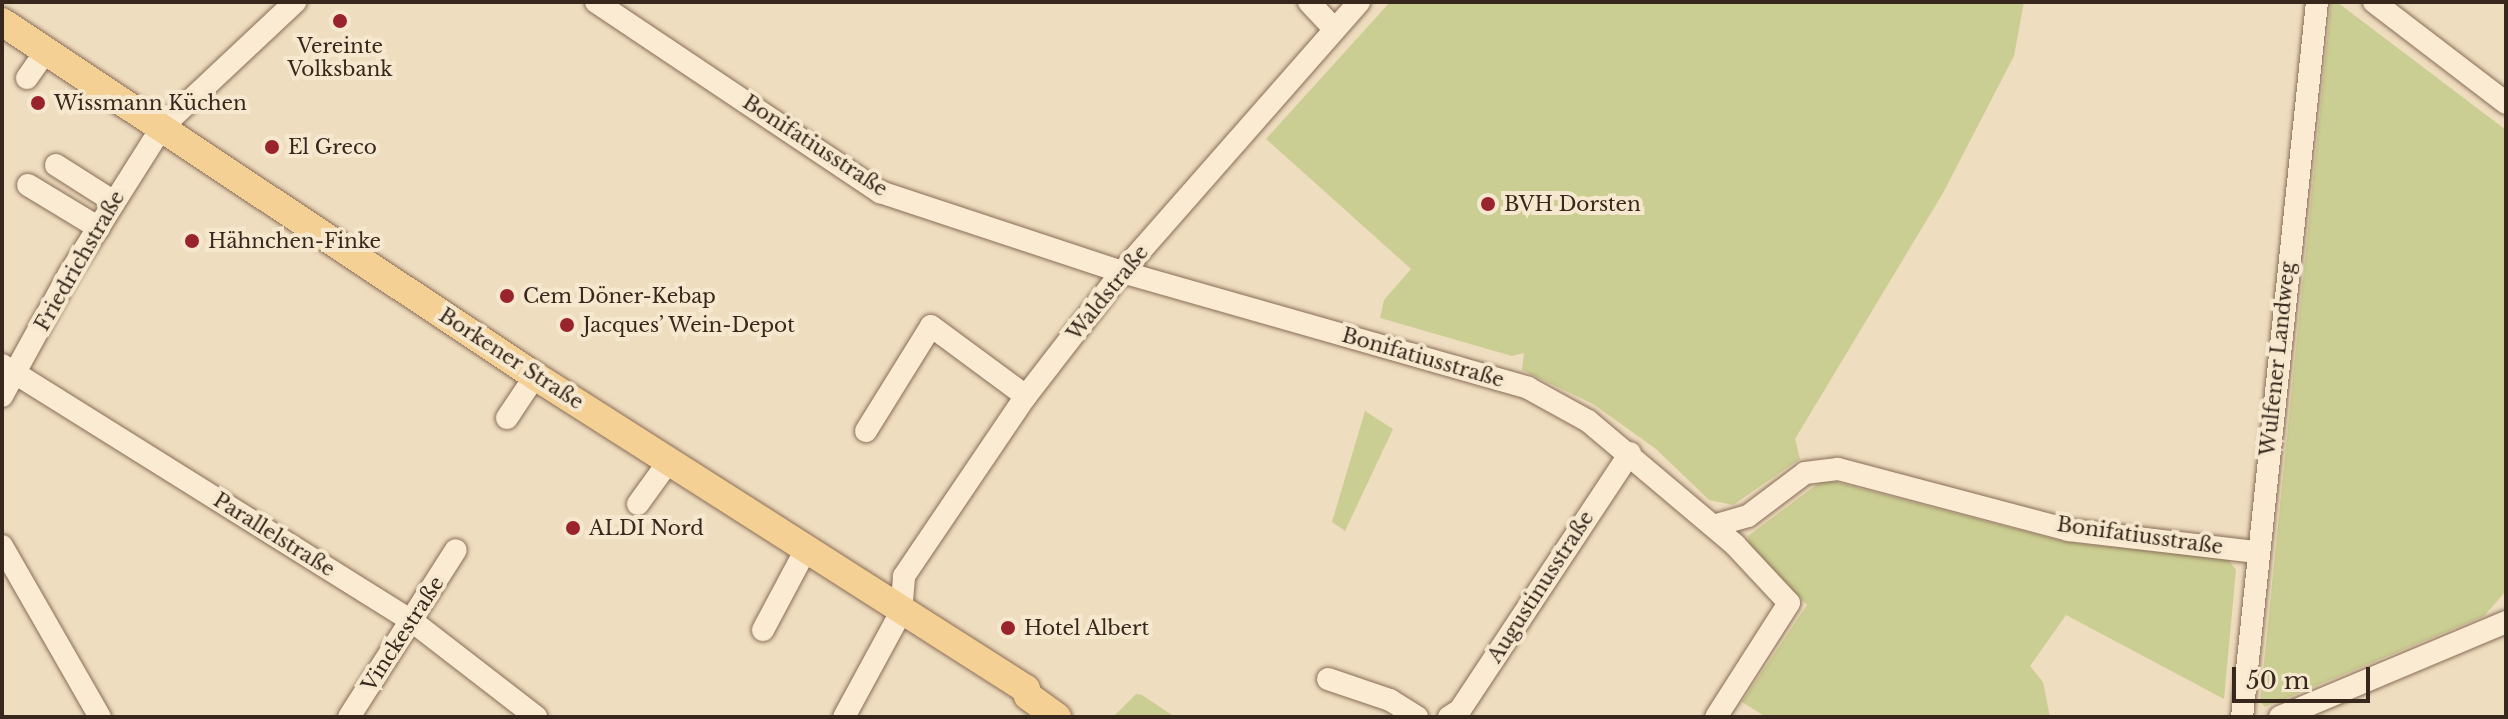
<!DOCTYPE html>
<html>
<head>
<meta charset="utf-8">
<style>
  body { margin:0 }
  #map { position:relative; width:2508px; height:719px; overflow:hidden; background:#efddbf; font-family:"Libre Baskerville",serif }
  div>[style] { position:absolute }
  .green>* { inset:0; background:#cbce92 }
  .roads { filter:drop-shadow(0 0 2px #886d57) drop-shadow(0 0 2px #886d57) }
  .minor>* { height:22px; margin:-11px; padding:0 11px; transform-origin:11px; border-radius:11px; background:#faebd2 }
  .major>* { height:28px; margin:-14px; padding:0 14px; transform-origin:14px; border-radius:14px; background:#f5d094 }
  .dots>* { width:22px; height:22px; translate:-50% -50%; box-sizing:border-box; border:4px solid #f6e8ce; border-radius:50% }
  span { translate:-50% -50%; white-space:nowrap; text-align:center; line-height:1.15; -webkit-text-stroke:8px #f6e8ce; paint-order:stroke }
  .poi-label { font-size:20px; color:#37271c }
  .left { translate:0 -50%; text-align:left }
  .street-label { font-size:20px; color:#37271c }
  .frame { position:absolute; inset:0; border:4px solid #37271c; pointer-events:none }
  .scale { position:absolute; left:2232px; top:667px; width:138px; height:36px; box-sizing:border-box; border:4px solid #37271c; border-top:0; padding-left:10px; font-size:24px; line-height:28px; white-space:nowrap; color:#37271c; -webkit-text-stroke:6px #f6e8ce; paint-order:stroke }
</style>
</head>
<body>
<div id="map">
  <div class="green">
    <i style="clip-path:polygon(1390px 2px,2024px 2px,2014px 56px,1943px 193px,1795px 439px,1800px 459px,1733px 505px,1709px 500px,1656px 449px,1593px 404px,1522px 370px,1524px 353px,1512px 356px,1380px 318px,1384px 300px,1411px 269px,1266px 139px)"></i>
    <i style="clip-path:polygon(2337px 2px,2506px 130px,2506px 591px,2484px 616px,2265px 707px,2260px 702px,2331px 3px)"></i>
    <i style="clip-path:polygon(1365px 411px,1393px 429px,1345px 531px,1332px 522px)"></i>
    <i style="clip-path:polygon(1824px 479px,2066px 542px,2228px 559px,2236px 570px,2224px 699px,2066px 615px,2030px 666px,2043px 682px,2050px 717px,1766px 717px,1742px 702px,1807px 605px,1750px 548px,1748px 536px)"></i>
    <i style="clip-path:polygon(1136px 694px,1142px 695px,1175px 717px,1113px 717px)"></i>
  </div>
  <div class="roads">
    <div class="minor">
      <i style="left:596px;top:2px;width:342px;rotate:33.8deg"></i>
      <i style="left:880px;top:192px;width:255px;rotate:18.3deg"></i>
      <i style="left:1122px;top:272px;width:422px;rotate:15.9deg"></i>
      <i style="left:1528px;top:388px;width:68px;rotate:28.8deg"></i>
      <i style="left:1588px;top:421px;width:192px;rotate:40.1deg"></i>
      <i style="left:1735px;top:545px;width:79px;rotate:47deg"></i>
      <i style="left:1789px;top:603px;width:135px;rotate:122.6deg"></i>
      <i style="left:1309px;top:2px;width:37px;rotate:47deg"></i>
      <i style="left:2374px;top:2px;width:166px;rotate:37.4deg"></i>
      <i style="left:27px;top:78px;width:33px;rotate:-55deg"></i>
      <i style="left:56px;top:165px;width:69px;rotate:32.5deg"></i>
      <i style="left:28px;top:185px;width:83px;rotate:31.2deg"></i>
      <i style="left:2px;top:365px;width:483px;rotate:32deg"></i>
      <i style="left:412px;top:621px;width:157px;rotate:37.7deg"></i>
      <i style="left:2px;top:396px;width:139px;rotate:-61.2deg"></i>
      <i style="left:69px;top:274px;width:174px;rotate:-57.7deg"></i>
      <i style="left:162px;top:127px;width:183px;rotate:-43.2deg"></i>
      <i style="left:507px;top:418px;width:50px;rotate:-56.3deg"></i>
      <i style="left:866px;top:431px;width:123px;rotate:-58.2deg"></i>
      <i style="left:931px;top:326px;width:118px;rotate:36.4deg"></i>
      <i style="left:638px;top:504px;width:53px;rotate:-54.2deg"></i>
      <i style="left:1713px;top:526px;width:36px;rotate:-16deg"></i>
      <i style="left:1748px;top:516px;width:71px;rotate:-37deg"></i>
      <i style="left:1805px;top:473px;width:33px;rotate:-7deg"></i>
      <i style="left:1838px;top:469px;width:239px;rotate:14.8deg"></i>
      <i style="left:2069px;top:530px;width:189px;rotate:6.7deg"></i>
      <i style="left:2px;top:546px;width:197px;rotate:60.2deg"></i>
      <i style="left:763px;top:630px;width:92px;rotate:-62deg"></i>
      <i style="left:1328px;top:679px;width:65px;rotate:18.7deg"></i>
      <i style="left:1390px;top:700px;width:32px;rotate:32deg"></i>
      <i style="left:349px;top:717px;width:198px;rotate:-57.4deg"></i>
      <i style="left:844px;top:717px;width:119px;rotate:-61.5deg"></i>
      <i style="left:901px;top:612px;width:36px;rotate:-85deg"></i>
      <i style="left:904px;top:576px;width:217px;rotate:-55.9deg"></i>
      <i style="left:1026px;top:396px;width:157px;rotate:-52.3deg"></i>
      <i style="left:1122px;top:272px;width:359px;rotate:-48.7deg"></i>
      <i style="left:1449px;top:717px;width:13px;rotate:-32deg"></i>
      <i style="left:1460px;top:710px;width:308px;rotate:-56.5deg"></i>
      <i style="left:2242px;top:717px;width:719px;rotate:-84.01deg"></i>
      <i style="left:2280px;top:717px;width:245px;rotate:-22.8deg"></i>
    </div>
    <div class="major">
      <i style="left:2px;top:22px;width:640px;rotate:33.59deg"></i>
      <i style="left:535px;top:376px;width:582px;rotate:32.52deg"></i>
      <i style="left:1026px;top:689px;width:7px;rotate:74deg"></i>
      <i style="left:1028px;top:696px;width:36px;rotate:36deg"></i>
    </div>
  </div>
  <div class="dots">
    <i style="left:340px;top:21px;background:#9a242e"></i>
    <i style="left:38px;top:103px;background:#9a242e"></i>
    <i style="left:272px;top:147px;background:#9a242e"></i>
    <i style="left:1488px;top:204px;background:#9a242e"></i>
    <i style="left:192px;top:241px;background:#9a242e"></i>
    <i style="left:507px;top:296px;background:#9a242e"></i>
    <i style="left:567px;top:325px;background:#9a242e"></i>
    <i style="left:573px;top:528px;background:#9a242e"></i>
    <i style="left:1008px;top:628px;background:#9a242e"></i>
  </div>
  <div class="poi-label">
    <span style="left:340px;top:58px">Vereinte<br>Volksbank</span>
    <span class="left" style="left:54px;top:103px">Wissmann Küchen</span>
    <span class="left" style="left:288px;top:147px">El Greco</span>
    <span class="left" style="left:1504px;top:204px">BVH Dorsten</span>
    <span class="left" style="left:208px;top:241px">Hähnchen-Finke</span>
    <span class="left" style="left:523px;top:296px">Cem Döner-Kebap</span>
    <span class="left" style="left:583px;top:325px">Jacques’ Wein-Depot</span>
    <span class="left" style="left:589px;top:528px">ALDI Nord</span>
    <span class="left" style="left:1024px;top:628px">Hotel Albert</span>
  </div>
  <div class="street-label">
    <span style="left:815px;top:146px;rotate:33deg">Bonifatiusstraße</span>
    <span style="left:80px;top:261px;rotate:-60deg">Friedrichstraße</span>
    <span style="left:1108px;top:293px;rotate:-51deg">Waldstraße</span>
    <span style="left:1423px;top:358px;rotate:16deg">Bonifatiusstraße</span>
    <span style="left:511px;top:359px;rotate:33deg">Borkener Straße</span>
    <span style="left:2278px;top:359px;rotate:-84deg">Wulfener Landweg</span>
    <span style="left:274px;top:535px;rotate:32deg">Parallelstraße</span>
    <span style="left:2140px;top:536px;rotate:8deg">Bonifatiusstraße</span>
    <span style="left:1541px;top:587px;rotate:-57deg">Augustinusstraße</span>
    <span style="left:403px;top:634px;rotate:-57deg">Vinckestraße</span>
  </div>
  <div class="frame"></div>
  <div class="scale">50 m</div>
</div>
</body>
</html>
